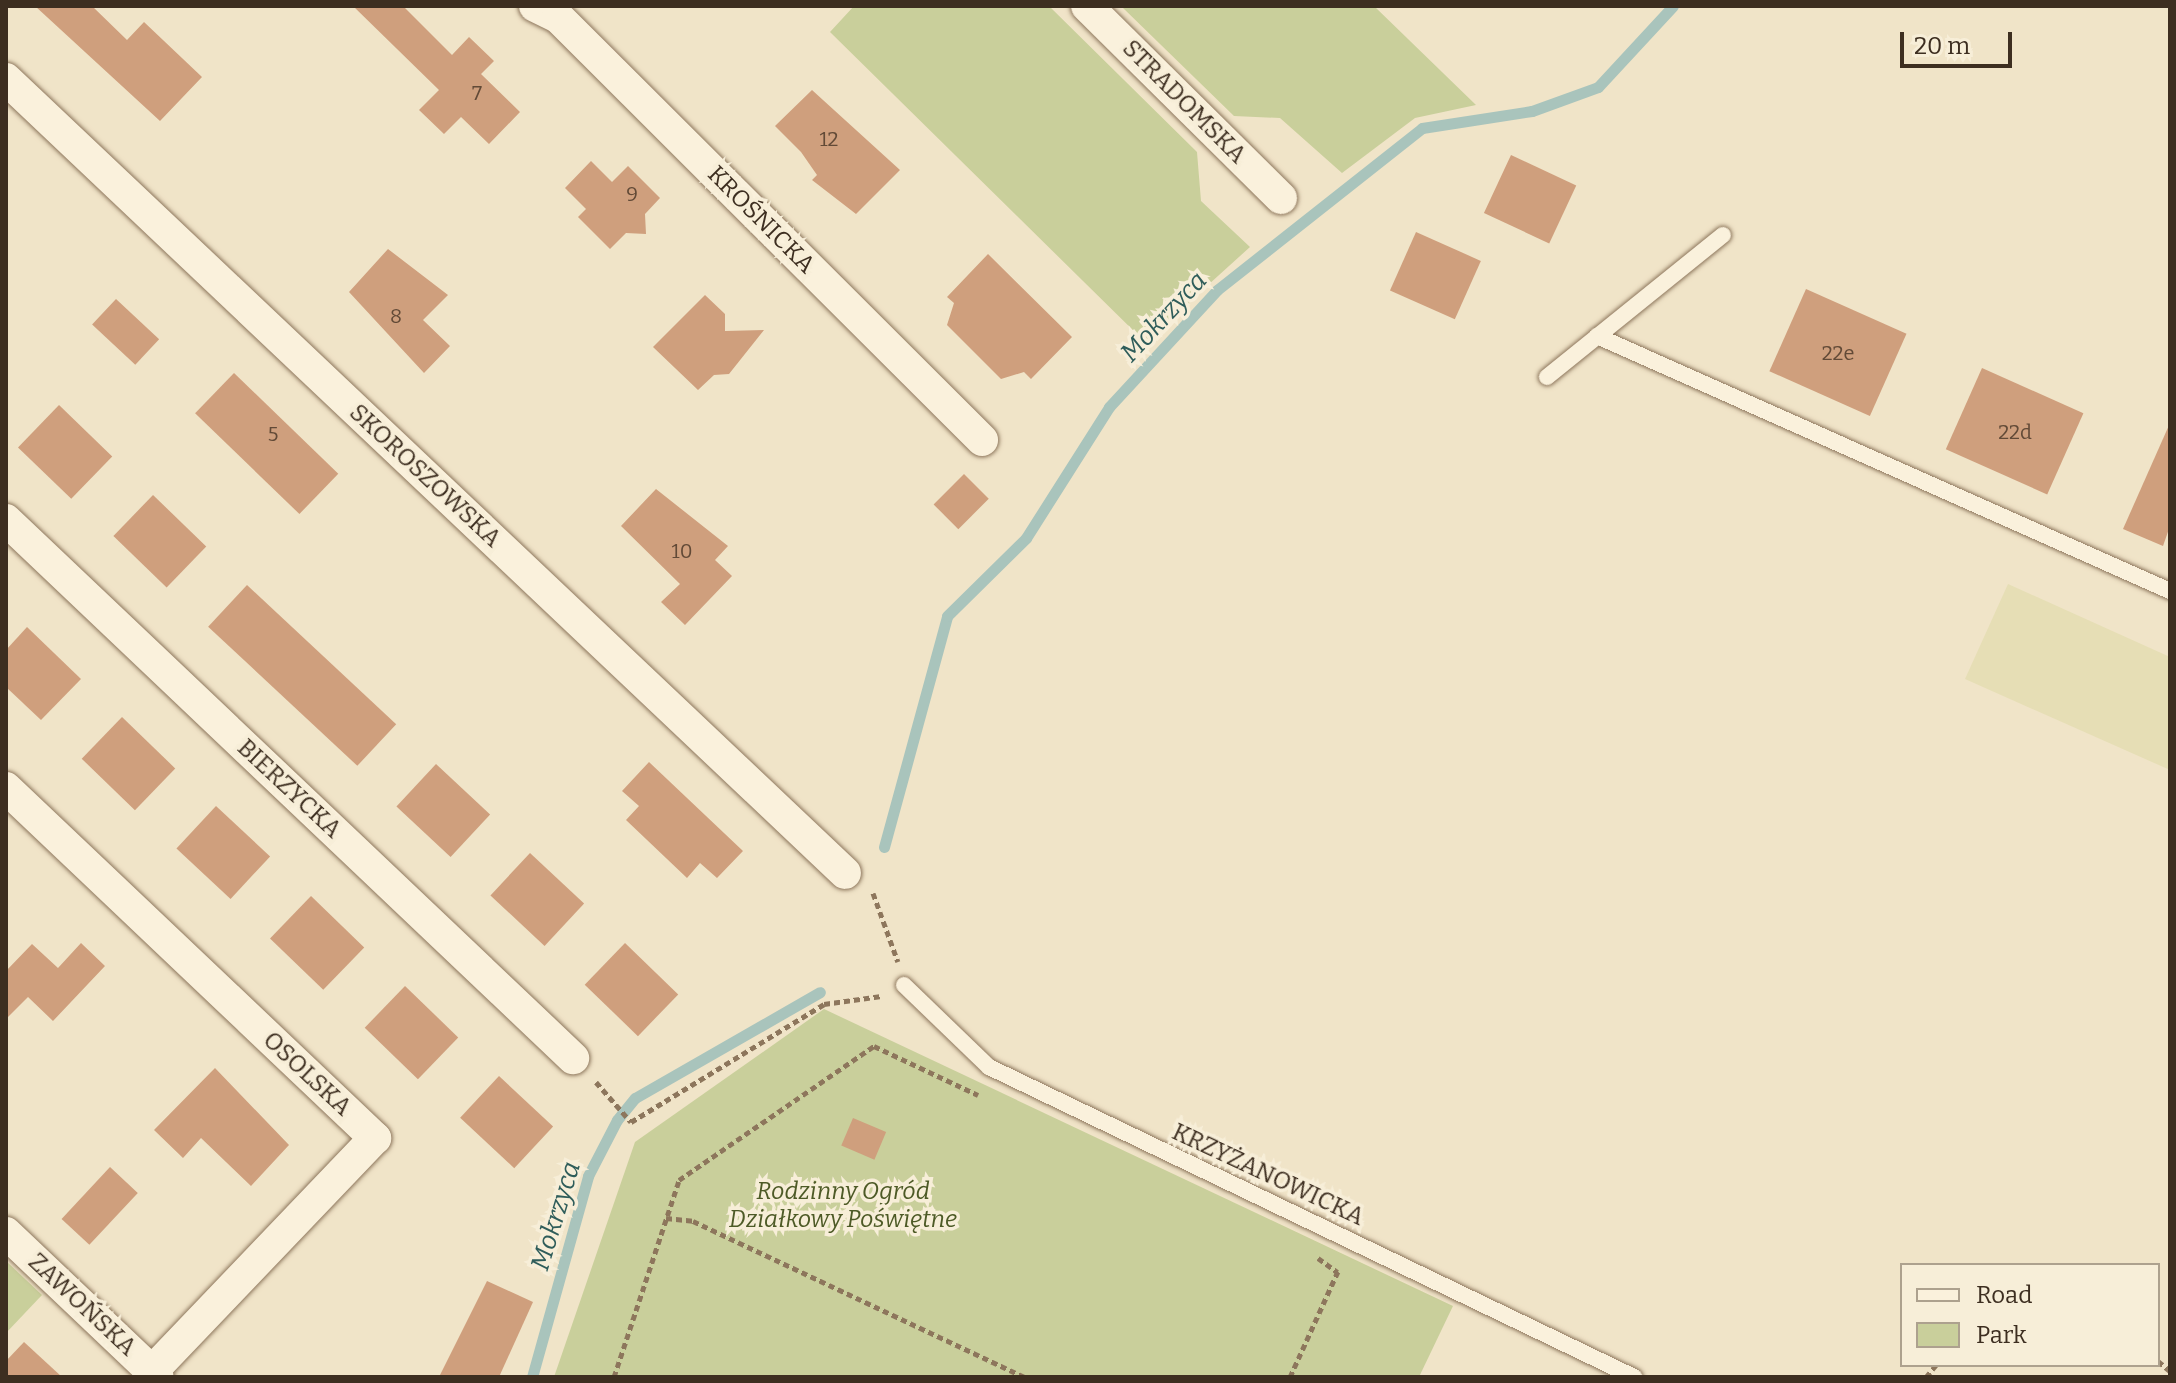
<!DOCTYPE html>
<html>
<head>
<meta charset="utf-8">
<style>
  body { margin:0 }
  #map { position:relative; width:2176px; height:1383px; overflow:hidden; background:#f0e4c8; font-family:Bitter,serif }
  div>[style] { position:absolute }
  .farmland>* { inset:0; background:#e6deb5 }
  .green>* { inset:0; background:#c9cf9b }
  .stream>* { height:11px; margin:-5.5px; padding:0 5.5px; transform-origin:5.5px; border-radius:5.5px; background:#a9c4bc }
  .building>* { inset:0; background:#cf9f7d; transform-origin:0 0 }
  .path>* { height:5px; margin-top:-2.5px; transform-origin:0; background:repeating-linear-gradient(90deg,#8d765c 0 6px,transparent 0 10px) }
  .roads { filter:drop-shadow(0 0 2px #8d765c) drop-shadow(0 0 2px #8d765c) }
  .lane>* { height:16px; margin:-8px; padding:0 8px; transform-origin:8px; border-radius:8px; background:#faf1dc }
  .street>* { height:32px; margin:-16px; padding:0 16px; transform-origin:16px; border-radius:16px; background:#faf1dc }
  span { translate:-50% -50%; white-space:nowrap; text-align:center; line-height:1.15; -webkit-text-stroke:7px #f7eed8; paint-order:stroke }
  .number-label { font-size:20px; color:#624a37 }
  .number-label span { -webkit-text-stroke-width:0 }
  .street-label { font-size:24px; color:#3d2e20 }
  .park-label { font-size:24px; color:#4d5a26; font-style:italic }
  .water-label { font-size:26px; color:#2f5d5a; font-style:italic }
  .frame { position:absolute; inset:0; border:8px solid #3d2e20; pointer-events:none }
  .legend { position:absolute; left:1900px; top:1263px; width:260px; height:104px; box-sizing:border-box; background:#f7eed8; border:2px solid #ada18e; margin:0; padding:10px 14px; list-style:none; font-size:24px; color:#3d2e20 }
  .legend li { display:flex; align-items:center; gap:16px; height:40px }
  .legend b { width:40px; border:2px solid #ada18e }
  .scale { position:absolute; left:1900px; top:32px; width:112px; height:36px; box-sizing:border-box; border:4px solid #3d2e20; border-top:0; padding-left:10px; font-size:24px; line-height:28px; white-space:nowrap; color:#3d2e20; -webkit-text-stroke:6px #f7eed8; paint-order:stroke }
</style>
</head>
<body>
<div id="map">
  <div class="farmland">
    <i style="clip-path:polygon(2008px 584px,2170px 657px,2170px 770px,1965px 679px)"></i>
  </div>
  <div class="green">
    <i style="clip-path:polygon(854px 6px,1049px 6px,1197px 152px,1201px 201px,1250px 247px,1145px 342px,830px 32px)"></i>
    <i style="clip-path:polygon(1374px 6px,1476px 105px,1415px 118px,1342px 173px,1280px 118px,1234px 116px,1122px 7px)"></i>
    <i style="clip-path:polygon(824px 1009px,1453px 1306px,1419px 1377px,554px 1377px,635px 1142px)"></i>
    <i style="clip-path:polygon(6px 1261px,42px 1295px,6px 1333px)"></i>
  </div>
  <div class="stream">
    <i style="left:884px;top:847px;width:239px;rotate:-74.7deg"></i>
    <i style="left:947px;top:616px;width:111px;rotate:-44.6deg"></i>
    <i style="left:1026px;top:538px;width:155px;rotate:-57.6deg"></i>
    <i style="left:1109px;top:407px;width:159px;rotate:-47.3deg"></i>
    <i style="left:1217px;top:290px;width:261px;rotate:-38.3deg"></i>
    <i style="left:1422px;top:128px;width:111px;rotate:-8.8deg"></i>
    <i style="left:1532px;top:111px;width:70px;rotate:-20deg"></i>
    <i style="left:1598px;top:87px;width:110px;rotate:-47.2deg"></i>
    <i style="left:532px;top:1377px;width:209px;rotate:-74.4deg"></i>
    <i style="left:588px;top:1176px;width:63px;rotate:-62.6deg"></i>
    <i style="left:617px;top:1120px;width:28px;rotate:-51deg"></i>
    <i style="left:635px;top:1098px;width:213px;rotate:-29.8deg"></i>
  </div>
  <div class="building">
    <i style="clip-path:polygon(35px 6px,92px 6px,127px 40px,144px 22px,202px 77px,160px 121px)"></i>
    <i style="clip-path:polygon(353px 6px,403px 6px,452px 55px,469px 37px,494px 61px,481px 74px,520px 112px,489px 144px,461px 117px,444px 134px,419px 110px,439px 90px)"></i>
    <i style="clip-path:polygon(812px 90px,900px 170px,856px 214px,812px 180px,817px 175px,801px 152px,775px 126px)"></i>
    <i style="left:1511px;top:155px;width:72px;height:64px;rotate:25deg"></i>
    <i style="clip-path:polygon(591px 161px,612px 182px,628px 166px,660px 198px,645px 214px,646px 234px,626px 233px,610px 249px,578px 217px,586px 209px,565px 188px)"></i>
    <i style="left:1416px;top:232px;width:71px;height:64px;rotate:24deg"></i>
    <i style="clip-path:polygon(388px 249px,448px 295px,423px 320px,450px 346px,424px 373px,349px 292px)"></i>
    <i style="clip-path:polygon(988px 254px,1072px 337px,1031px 379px,1024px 372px,1001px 379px,947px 325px,954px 303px,947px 297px)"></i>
    <i style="left:1806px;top:289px;width:110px;height:90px;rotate:24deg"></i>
    <i style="clip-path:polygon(705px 295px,725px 314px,725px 331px,764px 330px,729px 374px,714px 375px,698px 390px,653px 347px)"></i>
    <i style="left:116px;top:299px;width:59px;height:35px;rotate:43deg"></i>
    <i style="left:1982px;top:368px;width:111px;height:89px;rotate:24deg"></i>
    <i style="left:234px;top:373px;width:145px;height:56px;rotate:44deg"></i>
    <i style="left:59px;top:405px;width:74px;height:59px;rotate:44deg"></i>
    <i style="clip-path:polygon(2170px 423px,2170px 526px,2163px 546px,2123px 529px)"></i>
    <i style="left:964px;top:474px;width:35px;height:43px;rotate:45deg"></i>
    <i style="clip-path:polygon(656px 489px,728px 546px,715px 560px,732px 576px,685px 625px,661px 602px,680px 584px,621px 526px)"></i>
    <i style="left:153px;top:495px;width:74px;height:57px;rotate:44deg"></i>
    <i style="left:247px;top:585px;width:204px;height:57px;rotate:43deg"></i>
    <i style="clip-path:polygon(27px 627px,81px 679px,41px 720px,6px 687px,6px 650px)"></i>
    <i style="left:122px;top:717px;width:74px;height:58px;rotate:44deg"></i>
    <i style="clip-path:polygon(649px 762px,743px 851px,717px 878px,700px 863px,687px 878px,626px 820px,639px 806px,622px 791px)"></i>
    <i style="left:436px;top:764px;width:74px;height:58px;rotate:43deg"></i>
    <i style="left:216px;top:806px;width:74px;height:58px;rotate:43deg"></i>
    <i style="left:530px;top:853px;width:74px;height:58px;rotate:43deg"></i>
    <i style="left:311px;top:896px;width:74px;height:59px;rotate:44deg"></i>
    <i style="clip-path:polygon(81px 943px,105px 966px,53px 1021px,28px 997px,6px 1019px,6px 971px,32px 944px,58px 968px)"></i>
    <i style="left:625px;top:943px;width:74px;height:58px;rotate:44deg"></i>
    <i style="left:405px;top:986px;width:74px;height:58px;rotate:44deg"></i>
    <i style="clip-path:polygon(215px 1068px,289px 1145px,251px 1186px,201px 1138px,183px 1158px,154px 1130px)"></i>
    <i style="left:499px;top:1076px;width:74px;height:57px;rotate:43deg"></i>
    <i style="left:853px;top:1118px;width:36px;height:30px;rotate:23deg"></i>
    <i style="left:110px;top:1167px;width:38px;height:71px;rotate:43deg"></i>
    <i style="clip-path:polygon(487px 1281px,533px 1302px,499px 1377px,439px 1377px)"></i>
    <i style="clip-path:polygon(24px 1342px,62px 1377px,6px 1377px,6px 1361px)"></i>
  </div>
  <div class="path">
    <i style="left:873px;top:893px;width:73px;rotate:70.1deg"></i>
    <i style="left:596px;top:1082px;width:53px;rotate:48.8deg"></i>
    <i style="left:631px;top:1122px;width:226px;rotate:-31.4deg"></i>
    <i style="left:824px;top:1004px;width:58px;rotate:-8deg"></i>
    <i style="left:666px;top:1218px;width:27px;rotate:6deg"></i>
    <i style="left:693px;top:1221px;width:367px;rotate:25.2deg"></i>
    <i style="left:1318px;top:1258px;width:24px;rotate:36deg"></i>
    <i style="left:2158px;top:1361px;width:16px;rotate:40deg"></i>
    <i style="left:614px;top:1377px;width:207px;rotate:-71.7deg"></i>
    <i style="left:679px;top:1180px;width:237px;rotate:-34.5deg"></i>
    <i style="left:874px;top:1046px;width:115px;rotate:25.2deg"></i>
    <i style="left:1290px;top:1377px;width:116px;rotate:-65.6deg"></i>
    <i style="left:1926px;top:1377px;width:16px;rotate:-50deg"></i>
  </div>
  <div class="roads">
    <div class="lane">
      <i style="left:1597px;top:336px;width:627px;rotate:23.99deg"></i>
      <i style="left:1547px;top:377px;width:226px;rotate:-38.9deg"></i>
      <i style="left:904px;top:985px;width:118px;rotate:44deg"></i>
      <i style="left:989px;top:1067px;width:716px;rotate:25.67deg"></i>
    </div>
    <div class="street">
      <i style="left:535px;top:6px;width:25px;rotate:26deg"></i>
      <i style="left:558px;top:17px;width:599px;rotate:44.93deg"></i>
      <i style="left:1087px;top:6px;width:273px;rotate:44.7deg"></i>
      <i style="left:6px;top:79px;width:1155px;rotate:43.42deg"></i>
      <i style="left:6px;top:520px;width:782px;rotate:43.5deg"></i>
      <i style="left:6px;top:788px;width:509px;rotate:43.49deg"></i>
      <i style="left:375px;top:1138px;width:323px;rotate:133.7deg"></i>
      <i style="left:6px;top:1233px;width:209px;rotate:43.5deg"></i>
    </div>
  </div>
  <div class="number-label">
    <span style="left:477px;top:93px">7</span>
    <span style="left:829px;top:139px">12</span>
    <span style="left:632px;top:194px">9</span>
    <span style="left:396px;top:316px">8</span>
    <span style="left:1838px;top:353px">22e</span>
    <span style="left:2015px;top:432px">22d</span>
    <span style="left:273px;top:434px">5</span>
    <span style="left:682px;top:551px">10</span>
  </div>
  <div class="street-label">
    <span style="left:1184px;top:102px;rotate:45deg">STRADOMSKA</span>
    <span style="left:761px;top:220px;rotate:45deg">KROŚNICKA</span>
    <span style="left:425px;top:476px;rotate:43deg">SKOROSZOWSKA</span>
    <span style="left:289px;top:789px;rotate:43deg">BIERZYCKA</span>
    <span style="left:307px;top:1074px;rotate:43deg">OSOLSKA</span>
    <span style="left:1268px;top:1175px;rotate:25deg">KRZYŻANOWICKA</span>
    <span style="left:82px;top:1305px;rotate:43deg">ZAWOŃSKA</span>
  </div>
  <div class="park-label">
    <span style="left:843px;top:1206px">Rodzinny Ogród<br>Działkowy Poświętne</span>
  </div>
  <div class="water-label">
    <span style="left:1164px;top:317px;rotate:-47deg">Mokrzyca</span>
    <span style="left:556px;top:1216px;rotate:-73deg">Mokrzyca</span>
  </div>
  <div class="frame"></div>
  <ul class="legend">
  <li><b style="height:10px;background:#faf1dc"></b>Road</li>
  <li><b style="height:22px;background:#c9cf9b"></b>Park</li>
  </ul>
  <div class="scale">20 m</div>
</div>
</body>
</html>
